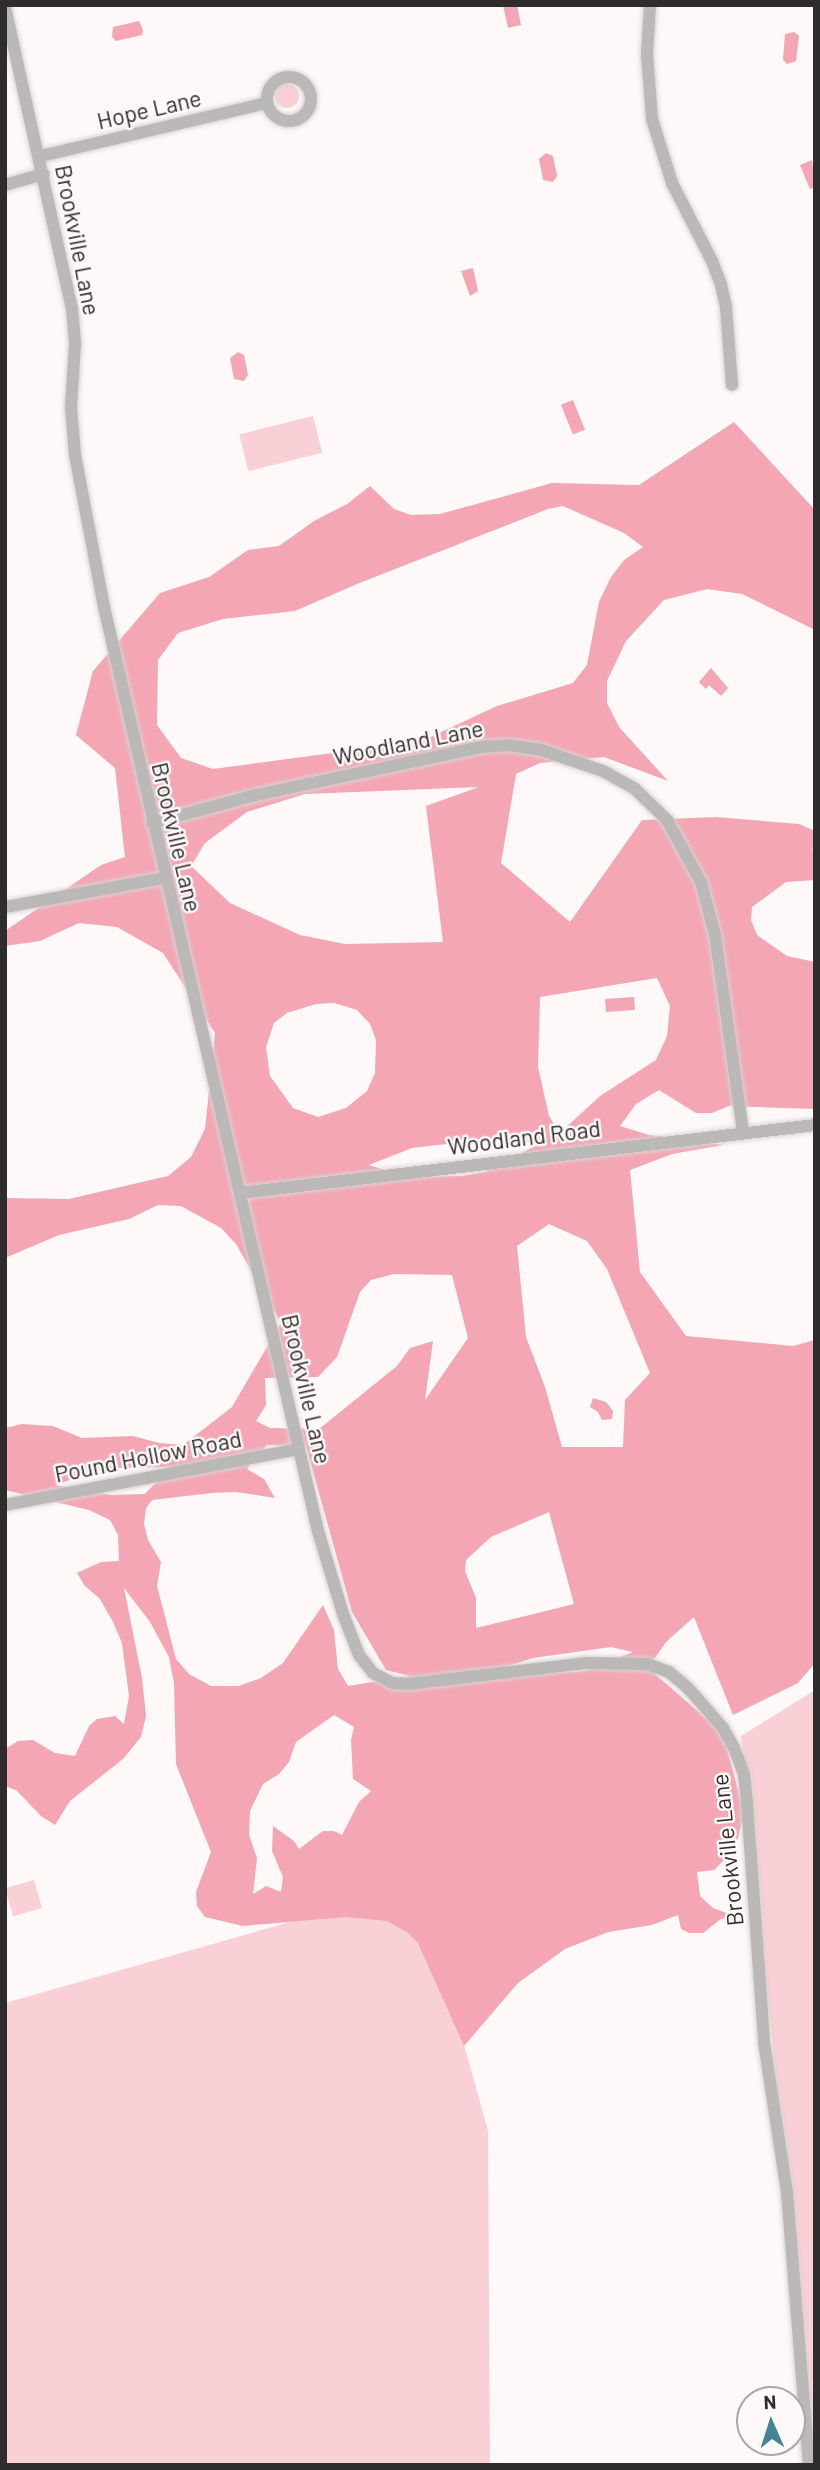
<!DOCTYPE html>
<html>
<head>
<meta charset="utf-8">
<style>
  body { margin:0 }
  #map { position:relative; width:820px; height:2470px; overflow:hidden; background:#fef8f9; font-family:Barlow,sans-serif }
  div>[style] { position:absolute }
  .green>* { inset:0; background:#f9d0d6; transform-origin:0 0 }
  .round { border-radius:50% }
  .forest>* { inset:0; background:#f4a6b4 }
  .water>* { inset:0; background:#f4a6b5; transform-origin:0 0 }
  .roads { filter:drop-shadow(0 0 2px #d9d3d4) drop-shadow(0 0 2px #d9d3d4) }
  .minor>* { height:12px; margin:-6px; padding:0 6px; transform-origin:6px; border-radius:6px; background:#bbb8b8 }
  .minor>.ring { margin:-6px; padding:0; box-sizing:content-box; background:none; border:12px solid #bbb8b8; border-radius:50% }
  span { translate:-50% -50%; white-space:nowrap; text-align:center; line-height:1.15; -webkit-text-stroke:5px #fef8f9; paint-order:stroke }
  .street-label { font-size:23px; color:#2f2c2d }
  .frame { position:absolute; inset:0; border:7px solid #2f2c2d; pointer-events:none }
  .north { position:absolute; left:736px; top:2386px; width:70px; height:70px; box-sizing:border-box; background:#fef8f9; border:2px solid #aba6a7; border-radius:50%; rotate:357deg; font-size:19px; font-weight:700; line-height:28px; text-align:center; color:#2f2c2d }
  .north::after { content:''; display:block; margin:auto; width:24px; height:32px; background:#438597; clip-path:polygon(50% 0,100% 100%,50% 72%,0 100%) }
</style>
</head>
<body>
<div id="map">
  <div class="green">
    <i class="round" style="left:275px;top:84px;width:24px;height:24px"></i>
    <i style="left:313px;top:416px;width:38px;height:76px;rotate:76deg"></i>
    <i style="clip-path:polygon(815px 1690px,815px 2465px,741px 1736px)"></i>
    <i style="left:34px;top:1880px;width:29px;height:30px;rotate:74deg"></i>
    <i style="clip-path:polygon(420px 1885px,488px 2131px,490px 2465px,5px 2465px,5px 2003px)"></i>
  </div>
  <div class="forest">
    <i style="clip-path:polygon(evenodd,734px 422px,815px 510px,815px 630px,742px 594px,707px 589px,664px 600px,626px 641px,607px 681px,607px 703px,619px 727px,668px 781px,604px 757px,540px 763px,516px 774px,501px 863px,570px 922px,642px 820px,716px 817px,799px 824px,815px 831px,815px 847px,811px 850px,815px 850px,815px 880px,786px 882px,752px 907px,751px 920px,757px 935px,787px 956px,815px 962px,815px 1109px,729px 1106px,712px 1113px,696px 1113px,659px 1090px,636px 1104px,620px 1126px,649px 1135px,723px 1145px,672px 1154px,630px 1170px,640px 1272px,686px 1336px,793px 1346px,815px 1340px,815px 1663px,798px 1683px,733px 1715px,694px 1617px,666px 1642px,648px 1668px,716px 1727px,727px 1748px,744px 1813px,738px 1838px,726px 1858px,714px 1870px,697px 1872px,700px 1896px,713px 1908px,734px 1916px,721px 1919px,703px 1933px,689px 1933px,681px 1929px,678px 1915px,652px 1925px,608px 1932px,565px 1949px,518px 1983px,464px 2046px,418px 1943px,407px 1932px,387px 1921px,345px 1917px,243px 1926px,205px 1917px,197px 1906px,196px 1892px,211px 1852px,176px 1764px,174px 1683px,169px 1657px,150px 1622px,124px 1588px,142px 1678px,146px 1716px,141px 1737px,123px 1759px,70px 1801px,55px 1825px,41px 1816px,16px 1790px,5px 1786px,5px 1749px,18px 1741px,33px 1740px,55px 1753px,75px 1756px,89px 1726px,97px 1719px,115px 1716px,124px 1724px,129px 1696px,122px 1643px,113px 1622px,100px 1599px,85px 1586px,77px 1573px,101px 1562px,119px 1561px,118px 1535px,110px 1520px,89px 1510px,5px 1490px,5px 1428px,22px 1424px,53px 1426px,82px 1438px,133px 1436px,159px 1443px,183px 1445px,232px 1407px,281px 1323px,236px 1244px,221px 1228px,181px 1206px,158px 1205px,129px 1219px,59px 1235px,5px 1258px,5px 1198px,69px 1199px,168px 1176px,191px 1157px,205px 1129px,215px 1033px,163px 953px,117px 927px,79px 923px,40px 941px,5px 946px,5px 931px,101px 865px,125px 857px,115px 768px,76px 735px,93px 671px,160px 593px,209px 577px,248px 550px,279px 546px,314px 521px,347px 504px,370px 486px,394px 509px,411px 515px,440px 514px,552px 483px,639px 485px,734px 422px,563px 506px,624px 533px,643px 547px,624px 560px,611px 577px,599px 602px,587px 665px,573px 683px,497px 706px,422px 741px,213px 769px,181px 758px,157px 725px,158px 660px,178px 633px,223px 619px,295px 611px,357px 584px,548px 509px,563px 506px,734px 422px,479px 787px,426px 806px,443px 942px,345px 944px,300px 935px,230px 903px,191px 866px,205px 843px,247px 812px,305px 794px,479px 787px,734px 422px,657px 978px,670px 1006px,667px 1036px,656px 1060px,600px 1096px,560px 1133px,549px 1116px,538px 1067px,540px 997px,657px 978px,734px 422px,334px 1003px,357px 1010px,370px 1024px,376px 1040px,375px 1073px,367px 1091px,346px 1108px,318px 1117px,293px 1108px,270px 1076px,266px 1047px,274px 1023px,287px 1013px,316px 1004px,334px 1003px,734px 422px,498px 1138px,539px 1144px,485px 1172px,461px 1176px,408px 1177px,369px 1165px,412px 1148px,498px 1138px,734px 422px,549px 1224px,587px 1241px,607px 1269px,650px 1373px,625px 1400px,623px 1447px,562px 1447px,545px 1387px,526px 1337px,517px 1246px,549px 1224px,734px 422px,394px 1274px,452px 1275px,468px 1338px,425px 1400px,433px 1341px,410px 1348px,397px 1366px,319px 1429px,270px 1428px,256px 1421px,266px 1405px,265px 1378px,318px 1377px,337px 1357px,360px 1292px,371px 1280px,394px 1274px,734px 422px,267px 1445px,306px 1446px,352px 1612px,386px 1670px,410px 1676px,348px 1686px,338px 1669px,334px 1630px,323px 1605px,283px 1663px,261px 1678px,239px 1686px,211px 1686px,189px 1674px,176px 1659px,157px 1586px,161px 1562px,148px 1540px,144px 1524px,146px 1508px,152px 1500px,212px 1493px,236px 1492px,275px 1498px,264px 1479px,247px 1469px,267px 1445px,734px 422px,170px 1467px,145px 1494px,111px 1495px,55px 1485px,106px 1468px,170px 1467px,734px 422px,549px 1512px,574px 1604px,476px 1628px,476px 1598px,465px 1571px,466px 1560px,491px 1537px,549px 1512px,734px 422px,611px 1647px,633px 1652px,584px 1671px,539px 1674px,502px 1668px,533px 1658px,611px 1647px,734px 422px,334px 1715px,354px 1727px,351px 1740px,353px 1779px,371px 1791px,359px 1802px,342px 1835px,334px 1831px,323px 1831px,299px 1849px,294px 1841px,273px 1826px,272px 1851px,283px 1877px,281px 1892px,266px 1886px,253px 1894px,257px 1858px,249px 1835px,250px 1811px,263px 1784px,279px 1774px,289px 1762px,296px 1742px,334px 1715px)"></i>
  </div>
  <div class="water">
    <i style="clip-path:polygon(503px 5px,517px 5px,521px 25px,508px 28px)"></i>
    <i style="clip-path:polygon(139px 21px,143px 30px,142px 35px,116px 41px,112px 37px,113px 27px)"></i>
    <i style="clip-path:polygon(794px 32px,799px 36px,796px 61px,787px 64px,783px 60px,785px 34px)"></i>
    <i style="clip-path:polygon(546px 153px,553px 156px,557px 176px,553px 182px,543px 180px,539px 159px)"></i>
    <i style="clip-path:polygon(812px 160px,815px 187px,810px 189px,800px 165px)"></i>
    <i style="clip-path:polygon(473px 268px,478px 291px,470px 296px,461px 271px)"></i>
    <i style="clip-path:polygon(238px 352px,244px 355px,248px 375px,244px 381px,234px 379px,230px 358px)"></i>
    <i style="left:573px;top:400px;width:32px;height:13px;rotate:68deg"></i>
    <i style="clip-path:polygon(711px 668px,728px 688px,721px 696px,709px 685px,706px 689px,699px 682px)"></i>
    <i style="left:634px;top:997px;width:13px;height:29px;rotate:86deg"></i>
    <i style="clip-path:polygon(593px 1398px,606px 1402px,613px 1411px,612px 1419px,602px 1420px,598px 1412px,590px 1407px)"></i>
    <i style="left:781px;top:1490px;width:26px;height:13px;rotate:4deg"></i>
  </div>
  <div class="roads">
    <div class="minor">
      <i style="left:650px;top:5px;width:49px;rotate:93.5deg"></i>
      <i style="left:647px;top:54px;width:65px;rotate:85.6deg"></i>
      <i style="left:652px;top:119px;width:67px;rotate:72.6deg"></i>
      <i style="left:672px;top:183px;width:88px;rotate:62.9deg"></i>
      <i style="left:712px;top:261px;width:26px;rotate:69deg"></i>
      <i style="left:721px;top:285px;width:23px;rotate:77deg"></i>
      <i style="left:726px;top:307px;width:78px;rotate:85.6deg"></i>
      <i style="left:5px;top:7px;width:308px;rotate:77.5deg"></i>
      <i style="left:72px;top:308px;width:36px;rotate:85deg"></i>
      <i style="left:75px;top:344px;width:64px;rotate:93.6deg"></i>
      <i style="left:71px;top:408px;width:47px;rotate:85.1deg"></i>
      <i style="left:75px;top:455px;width:155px;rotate:79.2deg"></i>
      <i style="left:104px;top:607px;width:948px;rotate:76.96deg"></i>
      <i style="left:318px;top:1531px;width:87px;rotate:73.2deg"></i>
      <i style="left:343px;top:1614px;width:44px;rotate:68.7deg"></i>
      <i style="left:359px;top:1655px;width:23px;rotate:52deg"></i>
      <i style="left:373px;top:1673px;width:22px;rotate:27deg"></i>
      <i style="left:393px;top:1683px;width:15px;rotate:4deg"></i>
      <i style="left:408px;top:1684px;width:179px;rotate:-6.7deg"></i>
      <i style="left:586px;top:1663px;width:61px;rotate:0.9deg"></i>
      <i style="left:647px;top:1664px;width:23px;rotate:20deg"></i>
      <i style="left:669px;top:1672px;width:25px;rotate:40deg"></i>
      <i style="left:688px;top:1688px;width:53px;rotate:48.8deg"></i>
      <i style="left:723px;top:1728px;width:23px;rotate:61deg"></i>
      <i style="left:734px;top:1748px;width:28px;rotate:69deg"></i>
      <i style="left:744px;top:1774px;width:29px;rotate:84deg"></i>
      <i style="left:747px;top:1803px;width:240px;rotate:85.9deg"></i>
      <i style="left:764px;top:2042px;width:152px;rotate:81.3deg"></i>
      <i style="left:787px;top:2192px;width:274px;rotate:85.4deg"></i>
      <i class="ring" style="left:267px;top:77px;width:32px;height:32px"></i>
      <i style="left:41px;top:156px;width:232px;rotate:-13.2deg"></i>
      <i style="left:5px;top:185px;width:40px;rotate:-16deg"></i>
      <i style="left:152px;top:823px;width:108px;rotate:-15.1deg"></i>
      <i style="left:256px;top:795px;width:230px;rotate:-12deg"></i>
      <i style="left:481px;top:747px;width:26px;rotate:-4deg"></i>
      <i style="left:507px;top:745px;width:34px;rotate:8deg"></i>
      <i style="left:541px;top:750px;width:65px;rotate:18.7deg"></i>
      <i style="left:603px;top:771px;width:37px;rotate:29deg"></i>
      <i style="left:635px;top:789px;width:45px;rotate:44.1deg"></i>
      <i style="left:667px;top:820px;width:71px;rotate:61.3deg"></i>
      <i style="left:701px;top:882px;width:55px;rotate:75.2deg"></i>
      <i style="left:715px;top:935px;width:199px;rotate:81.9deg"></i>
      <i style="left:5px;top:907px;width:162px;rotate:-10.3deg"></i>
      <i style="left:240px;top:1193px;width:579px;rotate:-6.74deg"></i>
      <i style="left:5px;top:1505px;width:299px;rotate:-10.8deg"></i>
    </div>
  </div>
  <div class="street-label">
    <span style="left:149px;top:109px;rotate:-13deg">Hope Lane</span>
    <span style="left:78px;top:240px;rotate:79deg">Brookville Lane</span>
    <span style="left:408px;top:742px;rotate:-11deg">Woodland Lane</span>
    <span style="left:177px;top:837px;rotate:77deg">Brookville Lane</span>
    <span style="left:524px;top:1137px;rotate:-7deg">Woodland Road</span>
    <span style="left:307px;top:1389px;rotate:77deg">Brookville Lane</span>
    <span style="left:148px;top:1456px;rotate:-11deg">Pound Hollow Road</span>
    <span style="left:727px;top:1850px;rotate:-96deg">Brookville Lane</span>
  </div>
  <div class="frame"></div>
  <div class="north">N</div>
</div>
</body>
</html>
